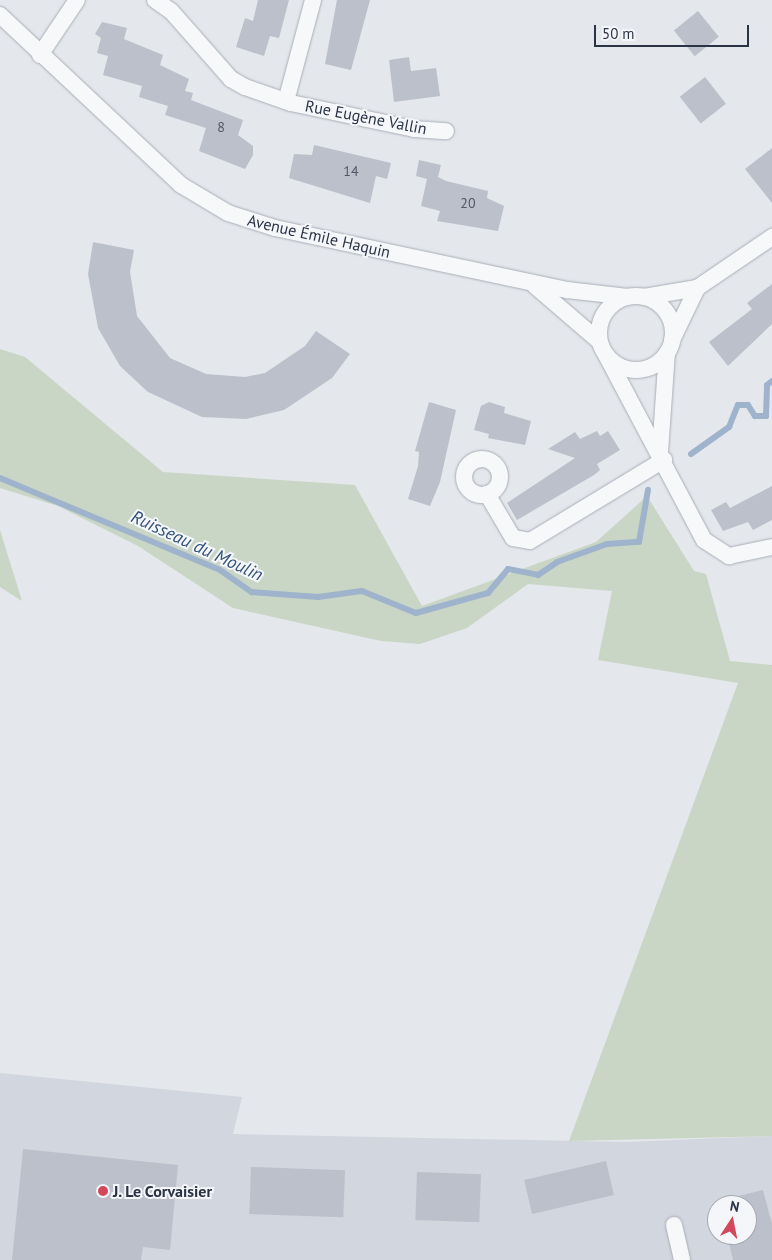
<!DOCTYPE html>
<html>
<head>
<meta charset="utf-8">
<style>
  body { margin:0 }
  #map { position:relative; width:772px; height:1260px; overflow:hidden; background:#e4e7ec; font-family:"PT Sans",sans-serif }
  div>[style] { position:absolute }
  .built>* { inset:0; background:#d2d6de }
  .green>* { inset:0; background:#c9d6c5 }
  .stream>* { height:6px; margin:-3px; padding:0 3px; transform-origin:3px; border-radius:3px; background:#9fb4cc }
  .building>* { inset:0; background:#bbc0ca; transform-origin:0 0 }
  .roads { filter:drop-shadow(0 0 1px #a9aeb7) drop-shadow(0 0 1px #a9aeb7) }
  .street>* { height:16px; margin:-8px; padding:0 8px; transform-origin:8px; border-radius:8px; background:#f7f8fa }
  .street>.ring { margin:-8px; padding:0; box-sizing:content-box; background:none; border:16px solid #f7f8fa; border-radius:50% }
  .dots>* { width:14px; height:14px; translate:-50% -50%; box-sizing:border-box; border:2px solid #f4f6f9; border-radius:50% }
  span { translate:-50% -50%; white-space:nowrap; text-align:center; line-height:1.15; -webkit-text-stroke:4px #f4f6f9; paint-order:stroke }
  .number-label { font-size:14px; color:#4f5766 }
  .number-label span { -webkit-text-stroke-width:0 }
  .street-label { font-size:16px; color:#2b3445 }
  .poi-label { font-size:16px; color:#2b3445; font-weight:700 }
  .left { translate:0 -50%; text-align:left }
  .water-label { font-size:18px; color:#34527a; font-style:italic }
  .north { position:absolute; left:707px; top:1195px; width:50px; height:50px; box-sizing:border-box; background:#f4f6f9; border:1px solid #a4a8b1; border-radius:50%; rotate:11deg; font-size:14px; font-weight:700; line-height:20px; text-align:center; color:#2b3445 }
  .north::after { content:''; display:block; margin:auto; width:18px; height:22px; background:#d1495b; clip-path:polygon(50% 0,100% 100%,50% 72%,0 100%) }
  .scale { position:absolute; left:594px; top:25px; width:155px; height:22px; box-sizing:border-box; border:2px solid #2b3445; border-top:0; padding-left:6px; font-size:15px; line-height:18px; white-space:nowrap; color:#2b3445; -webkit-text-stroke:4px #f4f6f9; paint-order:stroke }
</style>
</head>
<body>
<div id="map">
  <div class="built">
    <i style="clip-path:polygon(evenodd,0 1073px,242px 1097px,233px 1134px,626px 1142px,772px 1136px,772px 1260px,0 1260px,0 1073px,717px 1205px,747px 1205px,747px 1235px,717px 1235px,717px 1205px)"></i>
  </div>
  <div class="green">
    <i style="clip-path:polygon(0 349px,25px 357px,163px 472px,355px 485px,422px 606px,596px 542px,647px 496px,694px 571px,706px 574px,730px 661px,772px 665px,772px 1136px,569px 1141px,738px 683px,598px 660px,612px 591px,528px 584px,467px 628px,420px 644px,381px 641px,233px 608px,138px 546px,58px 506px,0 488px)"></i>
    <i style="clip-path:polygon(0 530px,22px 601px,0 587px)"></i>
  </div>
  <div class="stream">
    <i style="left:691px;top:454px;width:47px;rotate:-35.4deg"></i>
    <i style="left:729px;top:427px;width:24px;rotate:-68deg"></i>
    <i style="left:738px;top:405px;width:10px"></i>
    <i style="left:748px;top:405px;width:13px;rotate:58deg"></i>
    <i style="left:755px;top:416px;width:11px"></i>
    <i style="left:766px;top:416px;width:31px;rotate:-88deg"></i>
    <i style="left:767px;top:385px;width:6px;rotate:-39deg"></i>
    <i style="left:0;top:478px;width:238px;rotate:22.7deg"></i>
    <i style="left:220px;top:570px;width:39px;rotate:35deg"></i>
    <i style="left:252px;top:592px;width:66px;rotate:4.3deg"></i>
    <i style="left:318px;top:597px;width:44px;rotate:-7.8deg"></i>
    <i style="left:362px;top:591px;width:58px;rotate:22.2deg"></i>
    <i style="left:416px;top:613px;width:75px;rotate:-15.5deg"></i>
    <i style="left:488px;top:593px;width:31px;rotate:-50deg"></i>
    <i style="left:508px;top:569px;width:31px;rotate:11deg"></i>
    <i style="left:538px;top:575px;width:23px;rotate:-34deg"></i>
    <i style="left:557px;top:562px;width:53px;rotate:-19.8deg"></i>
    <i style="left:607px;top:544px;width:32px;rotate:-4deg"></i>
    <i style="left:639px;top:542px;width:53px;rotate:-80.2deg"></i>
  </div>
  <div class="building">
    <i style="clip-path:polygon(258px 0,289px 0,279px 38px,270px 36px,264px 56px,236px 47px,245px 18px,253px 21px)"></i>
    <i style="clip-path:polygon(337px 0,370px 0,351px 70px,325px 64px)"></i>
    <i style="left:698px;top:11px;width:33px;height:31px;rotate:51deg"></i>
    <i style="clip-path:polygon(102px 22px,127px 28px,124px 39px,163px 55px,160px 65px,189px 79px,185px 91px,193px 93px,191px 100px,243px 120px,238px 135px,253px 146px,253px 155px,245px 169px,199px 151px,206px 128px,165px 115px,168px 106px,139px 97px,142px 86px,103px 75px,108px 56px,97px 53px,101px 38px,95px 34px)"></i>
    <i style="clip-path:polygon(409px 57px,411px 71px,436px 68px,440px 96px,394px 102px,389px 60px)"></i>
    <i style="left:705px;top:77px;width:34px;height:32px;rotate:52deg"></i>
    <i style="clip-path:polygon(314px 145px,391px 163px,387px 179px,376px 176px,370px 203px,289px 178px,294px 154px,312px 155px)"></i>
    <i style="clip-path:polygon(772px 148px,772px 203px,745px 169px)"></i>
    <i style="clip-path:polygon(419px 160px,441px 165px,438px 177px,446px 181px,488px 191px,487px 198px,504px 206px,498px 231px,437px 221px,440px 211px,421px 206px,427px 179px,416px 176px)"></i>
    <i style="clip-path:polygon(93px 242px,134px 250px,130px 272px,137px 316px,170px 358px,206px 374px,245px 377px,265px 373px,305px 346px,316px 331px,350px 354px,332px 378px,284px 410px,246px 419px,202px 417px,148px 392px,120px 366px,98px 328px,88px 274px)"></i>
    <i style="clip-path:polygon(772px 284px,772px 324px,728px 366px,709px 342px,752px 309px,747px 303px)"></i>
    <i style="clip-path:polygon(429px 402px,456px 410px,440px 482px,430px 506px,408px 499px,418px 466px,419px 452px,415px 451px)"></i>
    <i style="clip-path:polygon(489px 402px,505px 407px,504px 413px,531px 421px,525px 445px,488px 438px,489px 434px,474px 430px,481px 406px)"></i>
    <i style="clip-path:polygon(597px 431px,600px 436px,608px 431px,620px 450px,597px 464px,600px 470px,594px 475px,517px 520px,507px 503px,575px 458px,548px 449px,575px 432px,580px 439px)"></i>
    <i style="clip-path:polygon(772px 486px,772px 520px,753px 530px,748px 522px,723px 531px,711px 510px,726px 502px,730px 508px)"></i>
    <i style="clip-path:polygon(23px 1149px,178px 1165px,170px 1250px,143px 1247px,141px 1260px,12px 1260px)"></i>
    <i style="left:606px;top:1161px;width:35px;height:84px;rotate:77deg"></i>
    <i style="left:251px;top:1167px;width:94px;height:47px;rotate:2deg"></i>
    <i style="left:417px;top:1172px;width:64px;height:48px;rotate:2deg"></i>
    <i style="clip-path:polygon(763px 1190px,772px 1224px,772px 1260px,733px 1260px,727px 1235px,747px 1235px,747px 1205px,719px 1205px,718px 1201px)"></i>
  </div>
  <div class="roads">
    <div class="street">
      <i style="left:155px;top:0;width:19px;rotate:35deg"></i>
      <i style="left:171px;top:11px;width:91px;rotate:48.6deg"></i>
      <i style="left:231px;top:79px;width:16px;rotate:30deg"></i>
      <i style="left:245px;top:87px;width:49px;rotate:19.2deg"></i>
      <i style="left:291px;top:103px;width:126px;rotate:11.9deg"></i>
      <i style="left:414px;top:129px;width:32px;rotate:4deg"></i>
      <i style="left:0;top:15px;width:248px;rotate:43.2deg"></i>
      <i style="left:181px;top:185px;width:55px;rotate:30.8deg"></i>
      <i style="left:228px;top:213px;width:49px;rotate:17.7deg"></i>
      <i style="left:275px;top:228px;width:299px;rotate:12deg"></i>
      <i style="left:567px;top:290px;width:61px;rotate:6.5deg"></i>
      <i style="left:40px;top:55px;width:66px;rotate:-56.1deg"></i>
      <i style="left:286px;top:101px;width:105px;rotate:-75deg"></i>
      <i style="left:535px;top:286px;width:84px;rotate:40.7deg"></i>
      <i class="ring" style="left:599px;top:296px;width:58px;height:58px"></i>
      <i style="left:644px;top:297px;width:54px;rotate:-9.6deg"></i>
      <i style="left:697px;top:288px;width:91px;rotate:-34.2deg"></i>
      <i style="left:672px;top:340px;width:58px;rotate:-64.3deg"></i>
      <i style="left:606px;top:355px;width:209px;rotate:62.1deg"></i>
      <i style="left:704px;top:540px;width:30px;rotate:33deg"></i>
      <i style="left:729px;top:556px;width:44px;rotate:-11.8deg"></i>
      <i style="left:660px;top:452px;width:99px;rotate:-86deg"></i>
      <i class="ring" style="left:464px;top:459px;width:20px;height:20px"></i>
      <i style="left:487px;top:494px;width:51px;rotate:59.4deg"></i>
      <i style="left:513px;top:538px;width:17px;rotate:10deg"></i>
      <i style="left:530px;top:541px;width:157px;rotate:-31.2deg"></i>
      <i style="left:674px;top:1225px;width:36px;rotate:77deg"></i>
    </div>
  </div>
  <div class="dots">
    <i style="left:103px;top:1191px;background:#d1495b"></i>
  </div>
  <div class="number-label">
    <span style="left:221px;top:127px">8</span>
    <span style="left:351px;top:171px">14</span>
    <span style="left:468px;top:203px">20</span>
  </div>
  <div class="street-label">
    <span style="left:366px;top:117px;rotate:11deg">Rue Eugène Vallin</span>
    <span style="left:319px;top:236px;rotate:13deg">Avenue Émile Haquin</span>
  </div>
  <div class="poi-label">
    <span class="left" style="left:113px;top:1191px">J. Le Corvaisier</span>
  </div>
  <div class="water-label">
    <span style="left:197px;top:546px;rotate:25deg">Ruisseau du Moulin</span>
  </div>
  <div class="north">N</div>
  <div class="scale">50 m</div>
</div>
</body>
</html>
